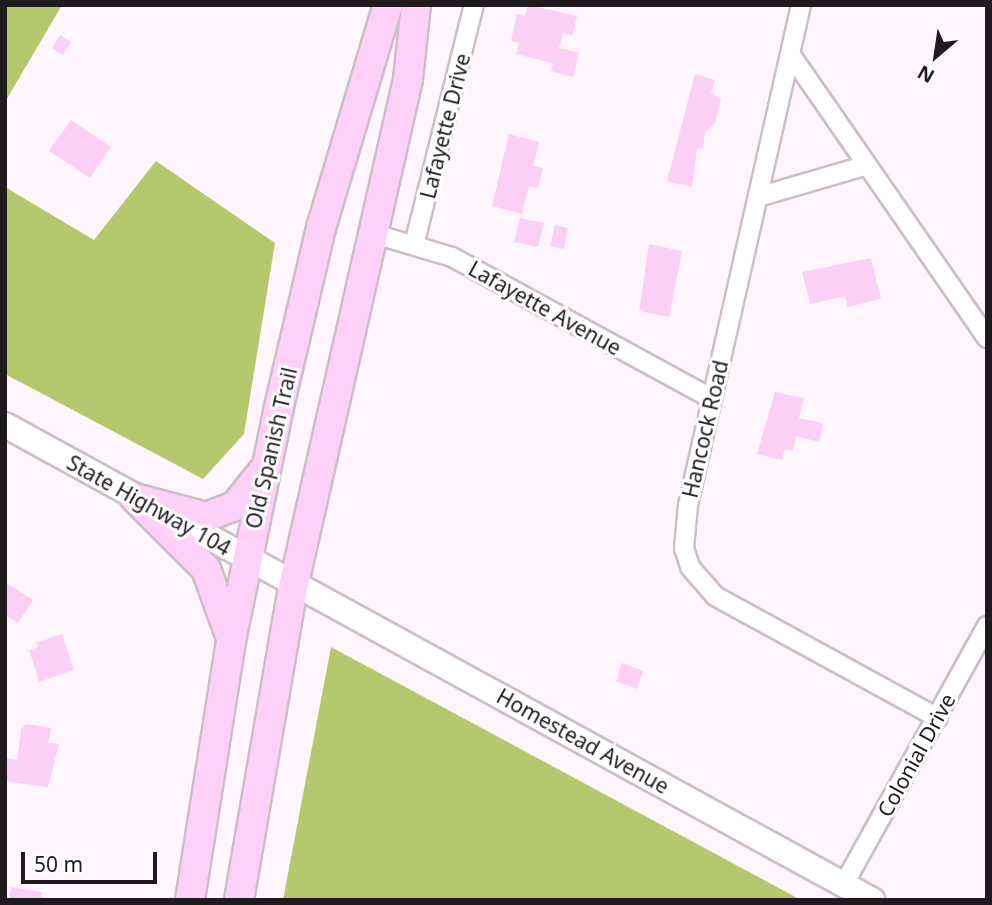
<!DOCTYPE html>
<html>
<head>
<meta charset="utf-8">
<style>
  body { margin:0 }
  #map { position:relative; width:992px; height:905px; overflow:hidden; background:#fef5fd; font-family:"Noto Sans",sans-serif }
  div>[style] { position:absolute }
  .forest>* { inset:0; background:#b6c86d }
  .building>* { inset:0; background:#fccff5 }
  .roads { filter:drop-shadow(2px 0 #ccbdc9) drop-shadow(-2px 0 #ccbdc9) drop-shadow(0 2px #ccbdc9) drop-shadow(0 -2px #ccbdc9) }
  .street>* { height:18px; margin:-9px; padding:0 9px; transform-origin:9px; border-radius:9px; background:#fff }
  .secondary>* { height:24px; margin:-12px; padding:0 12px; transform-origin:12px; border-radius:12px; background:#fff }
  .primary>* { height:28px; margin:-14px; padding:0 14px; transform-origin:14px; border-radius:14px; background:#ffd1f8 }
  span { translate:-50% -50%; white-space:nowrap; text-align:center; line-height:1.15; -webkit-text-stroke:6px #fff; paint-order:stroke }
  .street-label { font-size:21px; color:#1f1a1e }
  .frame { position:absolute; inset:0; border:7px solid #1f1a1e; pointer-events:none }
  .north { position:absolute; left:901px; top:21px; width:70px; height:70px; -webkit-text-stroke:5px #fff; paint-order:stroke; rotate:209deg; font-size:19px; font-weight:700; line-height:28px; text-align:center; color:#1f1a1e }
  .north::after { content:''; display:block; margin:auto; width:24px; height:32px; background:#1f1a1e; clip-path:polygon(50% 0,100% 100%,50% 72%,0 100%) }
  .scale { position:absolute; left:21px; top:852px; width:136px; height:32px; box-sizing:border-box; border:4px solid #1f1a1e; border-top:0; padding-left:9px; font-size:21px; line-height:24px; white-space:nowrap; color:#1f1a1e; -webkit-text-stroke:5px #fff; paint-order:stroke }
</style>
</head>
<body>
<div id="map">
  <div class="forest">
    <i style="clip-path:polygon(5px 5px,62px 5px,5px 102px)"></i>
    <i style="clip-path:polygon(156px 161px,275px 243px,244px 434px,203px 479px,5px 374px,5px 187px,94px 240px)"></i>
    <i style="clip-path:polygon(331px 647px,801px 900px,283px 900px)"></i>
  </div>
  <div class="building">
    <i style="clip-path:polygon(528px 5px,577px 16px,572px 35px,563px 33px,559px 48px,579px 53px,573px 77px,551px 71px,553px 63px,516px 54px,519px 43px,511px 41px,517px 14px,525px 16px)"></i>
    <i style="clip-path:polygon(60px 35px,71px 42px,63px 55px,52px 48px)"></i>
    <i style="clip-path:polygon(695px 74px,715px 80px,711px 92px,721px 100px,715px 123px,705px 132px,703px 149px,697px 148px,692px 187px,667px 181px)"></i>
    <i style="clip-path:polygon(71px 120px,111px 147px,90px 178px,49px 151px)"></i>
    <i style="clip-path:polygon(509px 134px,539px 142px,533px 166px,543px 168px,538px 188px,529px 186px,522px 214px,492px 206px)"></i>
    <i style="clip-path:polygon(520px 218px,544px 223px,538px 247px,514px 242px)"></i>
    <i style="clip-path:polygon(555px 225px,568px 228px,564px 249px,550px 246px)"></i>
    <i style="clip-path:polygon(649px 244px,682px 251px,669px 317px,639px 311px)"></i>
    <i style="clip-path:polygon(871px 258px,881px 299px,847px 307px,845px 296px,810px 304px,802px 272px)"></i>
    <i style="clip-path:polygon(775px 392px,804px 398px,799px 418px,823px 423px,819px 442px,796px 436px,793px 451px,785px 449px,782px 460px,757px 454px)"></i>
    <i style="clip-path:polygon(5px 582px,33px 600px,18px 623px,5px 615px)"></i>
    <i style="clip-path:polygon(62px 634px,74px 670px,39px 682px,29px 650px,38px 647px,36px 643px)"></i>
    <i style="clip-path:polygon(622px 663px,643px 671px,637px 689px,616px 681px)"></i>
    <i style="clip-path:polygon(26px 724px,51px 728px,48px 743px,59px 744px,48px 787px,5px 781px,5px 758px,17px 760px,21px 729px)"></i>
    <i style="clip-path:polygon(11px 887px,42px 892px,41px 900px,9px 900px)"></i>
  </div>
  <div class="roads">
    <div class="street">
      <i style="left:801px;top:5px;width:513px;rotate:102.73deg"></i>
      <i style="left:688px;top:505px;width:43px;rotate:95.3deg"></i>
      <i style="left:684px;top:548px;width:20px;rotate:72deg"></i>
      <i style="left:690px;top:567px;width:38px;rotate:49deg"></i>
      <i style="left:715px;top:596px;width:254px;rotate:28.7deg"></i>
      <i style="left:791px;top:55px;width:344px;rotate:55.3deg"></i>
      <i style="left:761px;top:196px;width:107px;rotate:-16.2deg"></i>
      <i style="left:371px;top:233px;width:84px;rotate:16.5deg"></i>
      <i style="left:452px;top:257px;width:296px;rotate:28.6deg"></i>
      <i style="left:414px;top:245px;width:247px;rotate:-76deg"></i>
      <i style="left:844px;top:884px;width:295px;rotate:-61deg"></i>
    </div>
    <div class="secondary">
      <i style="left:5px;top:425px;width:989px;rotate:28.72deg"></i>
    </div>
    <div class="primary">
      <i style="left:135px;top:498px;width:100px;rotate:45deg"></i>
      <i style="left:206px;top:569px;width:68px;rotate:70.2deg"></i>
      <i style="left:135px;top:498px;width:73px;rotate:15deg"></i>
      <i style="left:206px;top:517px;width:31px;rotate:-21deg"></i>
      <i style="left:235px;top:506px;width:43px;rotate:-51.5deg"></i>
      <i style="left:190px;top:900px;width:262px;rotate:-81deg"></i>
      <i style="left:231px;top:641px;width:239px;rotate:-78.4deg"></i>
      <i style="left:279px;top:407px;width:184px;rotate:-76.8deg"></i>
      <i style="left:321px;top:228px;width:233px;rotate:-73.3deg"></i>
      <i style="left:239px;top:900px;width:322px;rotate:-80.2deg"></i>
      <i style="left:294px;top:583px;width:517px;rotate:-77.25deg"></i>
      <i style="left:408px;top:79px;width:74px;rotate:-83.8deg"></i>
    </div>
  </div>
  <div class="street-label">
    <span style="left:445px;top:126px;rotate:-76deg">Lafayette Drive</span>
    <span style="left:545px;top:308px;rotate:29deg">Lafayette Avenue</span>
    <span style="left:705px;top:429px;rotate:-77deg">Hancock Road</span>
    <span style="left:271px;top:448px;rotate:-77deg">Old Spanish Trail</span>
    <span style="left:149px;top:505px;rotate:29deg">State Highway 104</span>
    <span style="left:583px;top:741px;rotate:29deg">Homestead Avenue</span>
    <span style="left:916px;top:755px;rotate:-61deg">Colonial Drive</span>
  </div>
  <div class="frame"></div>
  <div class="north">N</div>
  <div class="scale">50 m</div>
</div>
</body>
</html>
